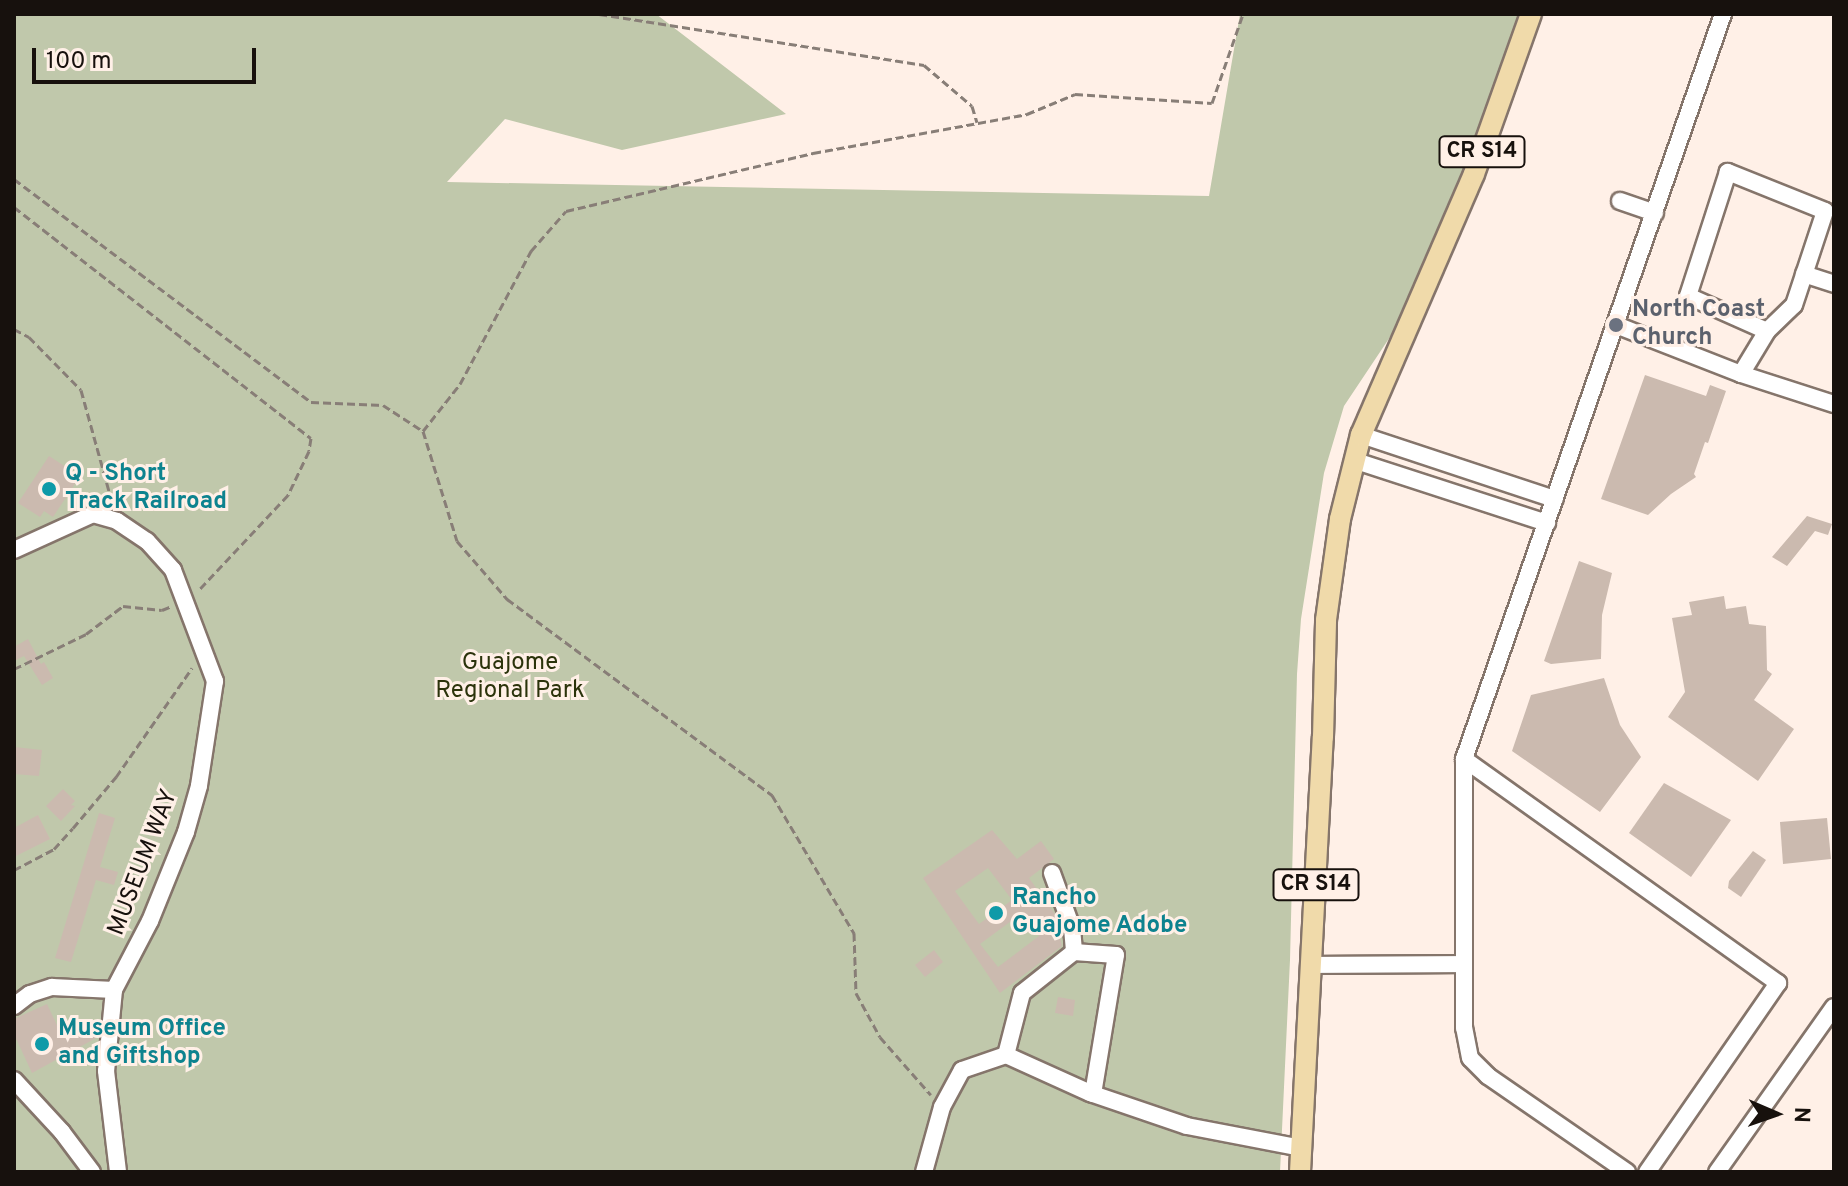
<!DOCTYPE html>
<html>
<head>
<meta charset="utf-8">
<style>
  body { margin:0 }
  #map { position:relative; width:1848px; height:1186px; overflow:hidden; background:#fff0e7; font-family:Overpass,sans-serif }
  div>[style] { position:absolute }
  .green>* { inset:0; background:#c0c8ab }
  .building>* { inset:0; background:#cbbaaf }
  .path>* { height:3px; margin-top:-1.5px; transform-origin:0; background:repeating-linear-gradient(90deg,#887e77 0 8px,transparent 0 12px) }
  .roads { filter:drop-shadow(2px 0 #85756b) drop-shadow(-2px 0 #85756b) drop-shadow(0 2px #85756b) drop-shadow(0 -2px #85756b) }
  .minor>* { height:16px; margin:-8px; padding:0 8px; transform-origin:8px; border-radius:8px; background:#fff }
  .major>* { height:20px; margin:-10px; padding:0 10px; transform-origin:10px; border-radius:10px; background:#f0daaa }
  .dots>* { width:22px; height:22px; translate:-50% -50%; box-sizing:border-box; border:4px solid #fff0e7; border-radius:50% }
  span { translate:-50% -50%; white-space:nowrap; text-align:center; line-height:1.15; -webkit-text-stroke:6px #fff0e7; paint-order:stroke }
  .shield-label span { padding:2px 6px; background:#fff0e7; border:2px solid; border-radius:6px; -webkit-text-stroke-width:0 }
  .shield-label { font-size:22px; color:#17110d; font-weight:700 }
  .worship-label { font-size:24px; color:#5b616d; font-weight:700 }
  .left { translate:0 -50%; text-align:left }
  .culture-label { font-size:24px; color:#0d838f; font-weight:700 }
  .park-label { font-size:24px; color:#2b330b }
  .street-label { font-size:24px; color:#17110d }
  .frame { position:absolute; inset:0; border:16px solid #17110d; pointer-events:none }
  .north { position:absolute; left:1736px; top:1074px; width:80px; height:80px; -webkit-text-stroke:6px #fff0e7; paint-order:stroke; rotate:92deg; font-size:22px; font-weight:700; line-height:32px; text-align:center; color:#17110d }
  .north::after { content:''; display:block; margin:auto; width:28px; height:36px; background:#17110d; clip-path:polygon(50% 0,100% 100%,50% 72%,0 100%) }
  .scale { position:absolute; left:32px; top:48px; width:224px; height:36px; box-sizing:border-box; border:4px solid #17110d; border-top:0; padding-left:10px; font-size:24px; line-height:28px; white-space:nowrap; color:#17110d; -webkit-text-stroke:6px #fff0e7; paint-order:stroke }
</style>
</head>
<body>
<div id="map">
  <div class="green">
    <i style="clip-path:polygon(14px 14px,656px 14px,786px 114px,622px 150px,505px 119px,447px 182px,1209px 196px,1240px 14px,1531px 14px,1424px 286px,1344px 406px,1324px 473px,1301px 619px,1297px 674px,1290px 960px,1280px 1172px,14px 1172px)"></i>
  </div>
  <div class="building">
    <i style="clip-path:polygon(1645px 375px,1706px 396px,1710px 385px,1726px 391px,1708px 443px,1705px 442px,1694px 474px,1696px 477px,1671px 494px,1648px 515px,1601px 499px)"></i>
    <i style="clip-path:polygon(49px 456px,80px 476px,53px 517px,44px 511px,40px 517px,18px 503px)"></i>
    <i style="clip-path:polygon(1807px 516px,1832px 524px,1828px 535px,1815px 531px,1787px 566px,1772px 557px)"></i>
    <i style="clip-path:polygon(1579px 561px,1612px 573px,1602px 615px,1601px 659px,1551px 664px,1544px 661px)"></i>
    <i style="clip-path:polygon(1724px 596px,1726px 609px,1746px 606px,1749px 624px,1766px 626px,1767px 670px,1772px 674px,1754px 700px,1794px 729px,1758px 781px,1668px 717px,1685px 692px,1672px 618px,1692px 615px,1689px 602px)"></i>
    <i style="clip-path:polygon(28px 639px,41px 664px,44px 662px,53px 678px,42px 685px,24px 656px,14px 661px,14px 647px)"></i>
    <i style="clip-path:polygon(1604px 678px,1620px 725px,1641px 757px,1600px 812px,1512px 751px,1531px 695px)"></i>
    <i style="clip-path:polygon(14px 747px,42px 750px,39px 776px,14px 774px)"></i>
    <i style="clip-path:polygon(1664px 783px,1731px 820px,1691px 877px,1629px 833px)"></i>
    <i style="clip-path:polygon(63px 789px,75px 801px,71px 805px,75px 806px,61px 821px,46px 806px)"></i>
    <i style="clip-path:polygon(99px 813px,115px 818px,100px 867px,118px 872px,114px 885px,96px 880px,71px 962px,55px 958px)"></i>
    <i style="clip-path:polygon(38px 815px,50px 839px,14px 857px,14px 828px)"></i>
    <i style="clip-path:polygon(1827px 818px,1831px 859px,1783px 864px,1780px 822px)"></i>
    <i style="clip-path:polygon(evenodd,992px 830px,1017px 859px,1041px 841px,1054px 859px,1029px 878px,1055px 914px,1062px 946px,1000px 993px,923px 878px,992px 830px,988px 868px,1012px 900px,979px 924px,955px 891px,988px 868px,992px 830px,1022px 913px,1039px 936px,998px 967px,980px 944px,1022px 913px)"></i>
    <i style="clip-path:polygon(1753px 851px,1766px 860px,1741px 897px,1728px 888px,1729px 881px)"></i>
    <i style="clip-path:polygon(934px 950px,943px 962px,925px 977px,915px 965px)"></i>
    <i style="clip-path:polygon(1058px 997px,1075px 1000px,1073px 1016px,1055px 1013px)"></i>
    <i style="clip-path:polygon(47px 1004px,62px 1036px,95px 1021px,98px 1037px,32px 1073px,14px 1034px,14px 1019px)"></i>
  </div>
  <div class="path">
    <i style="left:599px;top:14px;width:329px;rotate:8.9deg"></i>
    <i style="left:924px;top:65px;width:63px;rotate:40.5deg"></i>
    <i style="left:972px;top:106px;width:17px;rotate:73deg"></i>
    <i style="left:14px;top:179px;width:371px;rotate:36.9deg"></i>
    <i style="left:311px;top:402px;width:72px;rotate:2.4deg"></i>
    <i style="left:383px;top:405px;width:48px;rotate:33deg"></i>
    <i style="left:423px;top:431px;width:115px;rotate:72.8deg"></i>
    <i style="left:457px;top:541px;width:77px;rotate:49.2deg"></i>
    <i style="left:507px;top:599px;width:330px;rotate:36.5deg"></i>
    <i style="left:772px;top:795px;width:161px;rotate:59.3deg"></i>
    <i style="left:854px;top:933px;width:60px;rotate:88.1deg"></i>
    <i style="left:856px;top:993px;width:50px;rotate:61.4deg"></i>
    <i style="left:880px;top:1037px;width:77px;rotate:48.7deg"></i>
    <i style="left:14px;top:207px;width:376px;rotate:37.9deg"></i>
    <i style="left:311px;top:438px;width:13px;rotate:99deg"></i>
    <i style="left:309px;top:451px;width:49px;rotate:115.5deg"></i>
    <i style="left:288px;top:495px;width:132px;rotate:133.2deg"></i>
    <i style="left:14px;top:329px;width:17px;rotate:28deg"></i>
    <i style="left:29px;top:337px;width:74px;rotate:45.5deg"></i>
    <i style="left:81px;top:390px;width:116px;rotate:74.5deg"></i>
    <i style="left:423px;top:431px;width:60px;rotate:-51.8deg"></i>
    <i style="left:460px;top:384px;width:151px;rotate:-61.9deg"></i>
    <i style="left:531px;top:251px;width:53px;rotate:-48.8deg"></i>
    <i style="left:566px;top:211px;width:254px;rotate:-13.2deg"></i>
    <i style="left:813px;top:153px;width:218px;rotate:-10.3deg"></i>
    <i style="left:1027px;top:114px;width:52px;rotate:-22.6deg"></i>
    <i style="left:1075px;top:94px;width:137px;rotate:3.8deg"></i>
    <i style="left:1212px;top:103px;width:94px;rotate:-70.8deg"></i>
    <i style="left:14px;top:669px;width:80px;rotate:-25.9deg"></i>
    <i style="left:86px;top:634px;width:46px;rotate:-37.1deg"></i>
    <i style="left:123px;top:606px;width:39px;rotate:6deg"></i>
    <i style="left:162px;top:610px;width:11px;rotate:-22deg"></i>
    <i style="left:14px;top:870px;width:45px;rotate:-27.7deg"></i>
    <i style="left:54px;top:849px;width:28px;rotate:-48deg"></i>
    <i style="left:73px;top:828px;width:67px;rotate:-49.9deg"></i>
    <i style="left:116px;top:777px;width:133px;rotate:-55.1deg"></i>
  </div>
  <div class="roads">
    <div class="minor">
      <i style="left:1620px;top:201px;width:37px;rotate:19deg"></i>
      <i style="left:1804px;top:274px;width:32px;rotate:18deg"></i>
      <i style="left:1616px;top:325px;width:134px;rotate:21.4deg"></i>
      <i style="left:1741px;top:374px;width:98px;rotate:17.9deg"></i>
      <i style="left:1741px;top:374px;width:50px;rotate:-58.8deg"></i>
      <i style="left:1767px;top:331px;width:37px;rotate:-44deg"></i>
      <i style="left:1794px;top:305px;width:99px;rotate:-71.7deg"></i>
      <i style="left:1825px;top:211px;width:105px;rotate:-158.1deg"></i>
      <i style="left:1728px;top:172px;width:130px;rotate:107.9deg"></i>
      <i style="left:1688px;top:296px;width:86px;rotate:23.9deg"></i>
      <i style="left:1361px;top:435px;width:204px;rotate:18.3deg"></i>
      <i style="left:1356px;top:461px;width:201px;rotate:18deg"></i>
      <i style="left:14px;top:550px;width:87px;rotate:-24.5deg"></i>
      <i style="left:93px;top:514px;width:25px;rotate:16deg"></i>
      <i style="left:117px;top:521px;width:36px;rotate:34deg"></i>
      <i style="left:147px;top:541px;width:39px;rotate:48deg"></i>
      <i style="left:173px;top:570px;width:119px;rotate:69.3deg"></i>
      <i style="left:215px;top:681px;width:106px;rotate:98.7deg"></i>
      <i style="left:199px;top:786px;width:48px;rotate:105.8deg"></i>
      <i style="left:186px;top:832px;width:96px;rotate:112deg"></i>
      <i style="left:150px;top:921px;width:78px;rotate:117.6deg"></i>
      <i style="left:114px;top:990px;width:81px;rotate:95.6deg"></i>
      <i style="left:106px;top:1071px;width:102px;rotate:83.2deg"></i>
      <i style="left:1464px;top:759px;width:789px;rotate:-70.83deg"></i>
      <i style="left:1052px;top:873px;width:59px;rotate:70deg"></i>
      <i style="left:1072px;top:928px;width:24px;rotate:85deg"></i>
      <i style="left:1312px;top:965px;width:152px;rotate:-0.4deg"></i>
      <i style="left:14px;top:1006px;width:20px;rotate:-37deg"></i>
      <i style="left:30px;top:994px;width:23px;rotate:-18deg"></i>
      <i style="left:52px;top:987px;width:62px;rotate:2.8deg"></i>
      <i style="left:1006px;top:1055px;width:64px;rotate:-75.5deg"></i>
      <i style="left:1022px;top:993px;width:66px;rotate:-38.3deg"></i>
      <i style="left:1074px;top:952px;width:42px;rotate:4.1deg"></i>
      <i style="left:1116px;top:955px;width:141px;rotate:99.4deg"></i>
      <i style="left:14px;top:1080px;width:71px;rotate:47.3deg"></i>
      <i style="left:62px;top:1132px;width:50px;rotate:53.1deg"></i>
      <i style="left:924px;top:1172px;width:67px;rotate:-74.5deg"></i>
      <i style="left:942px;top:1107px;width:42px;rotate:-61.6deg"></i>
      <i style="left:962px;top:1070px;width:46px;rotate:-18.8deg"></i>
      <i style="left:1006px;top:1055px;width:92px;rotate:24.3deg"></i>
      <i style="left:1090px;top:1093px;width:102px;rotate:18.8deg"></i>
      <i style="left:1187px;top:1126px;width:116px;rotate:10.9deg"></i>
      <i style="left:1627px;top:1172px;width:169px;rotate:-145.4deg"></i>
      <i style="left:1488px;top:1076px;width:25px;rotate:-135deg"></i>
      <i style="left:1470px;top:1058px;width:31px;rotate:-101deg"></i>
      <i style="left:1464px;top:1028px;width:269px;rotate:-90deg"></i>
      <i style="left:1464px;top:759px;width:386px;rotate:35.5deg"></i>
      <i style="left:1778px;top:983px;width:230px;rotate:124.7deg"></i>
      <i style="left:1717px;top:1172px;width:202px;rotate:-54.7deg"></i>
    </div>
    <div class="major">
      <i style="left:1300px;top:1172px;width:436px;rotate:-87deg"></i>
      <i style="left:1323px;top:737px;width:117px;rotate:-88.5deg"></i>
      <i style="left:1326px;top:620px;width:102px;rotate:-82.1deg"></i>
      <i style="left:1340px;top:519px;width:87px;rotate:-76deg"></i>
      <i style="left:1361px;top:435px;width:284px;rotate:-66.6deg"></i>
      <i style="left:1474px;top:174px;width:170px;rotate:-70.4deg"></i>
    </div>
  </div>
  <div class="dots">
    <i style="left:1616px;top:325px;background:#6b7280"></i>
    <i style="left:49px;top:489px;background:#0f9aa8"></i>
    <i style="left:996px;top:913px;background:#0f9aa8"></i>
    <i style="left:42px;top:1044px;background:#0f9aa8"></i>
  </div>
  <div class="shield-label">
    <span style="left:1482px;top:152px">CR S14</span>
    <span style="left:1316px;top:885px">CR S14</span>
  </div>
  <div class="worship-label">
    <span class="left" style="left:1632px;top:325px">North Coast<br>Church</span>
  </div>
  <div class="culture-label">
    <span class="left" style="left:65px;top:489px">Q - Short<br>Track Railroad</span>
    <span class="left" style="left:1012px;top:913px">Rancho<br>Guajome Adobe</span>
    <span class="left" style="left:58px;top:1044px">Museum Office<br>and Giftshop</span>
  </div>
  <div class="park-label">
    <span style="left:510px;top:678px">Guajome<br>Regional Park</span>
  </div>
  <div class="street-label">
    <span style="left:144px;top:863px;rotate:-69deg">MUSEUM WAY</span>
  </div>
  <div class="frame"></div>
  <div class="north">N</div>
  <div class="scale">100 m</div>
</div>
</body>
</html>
